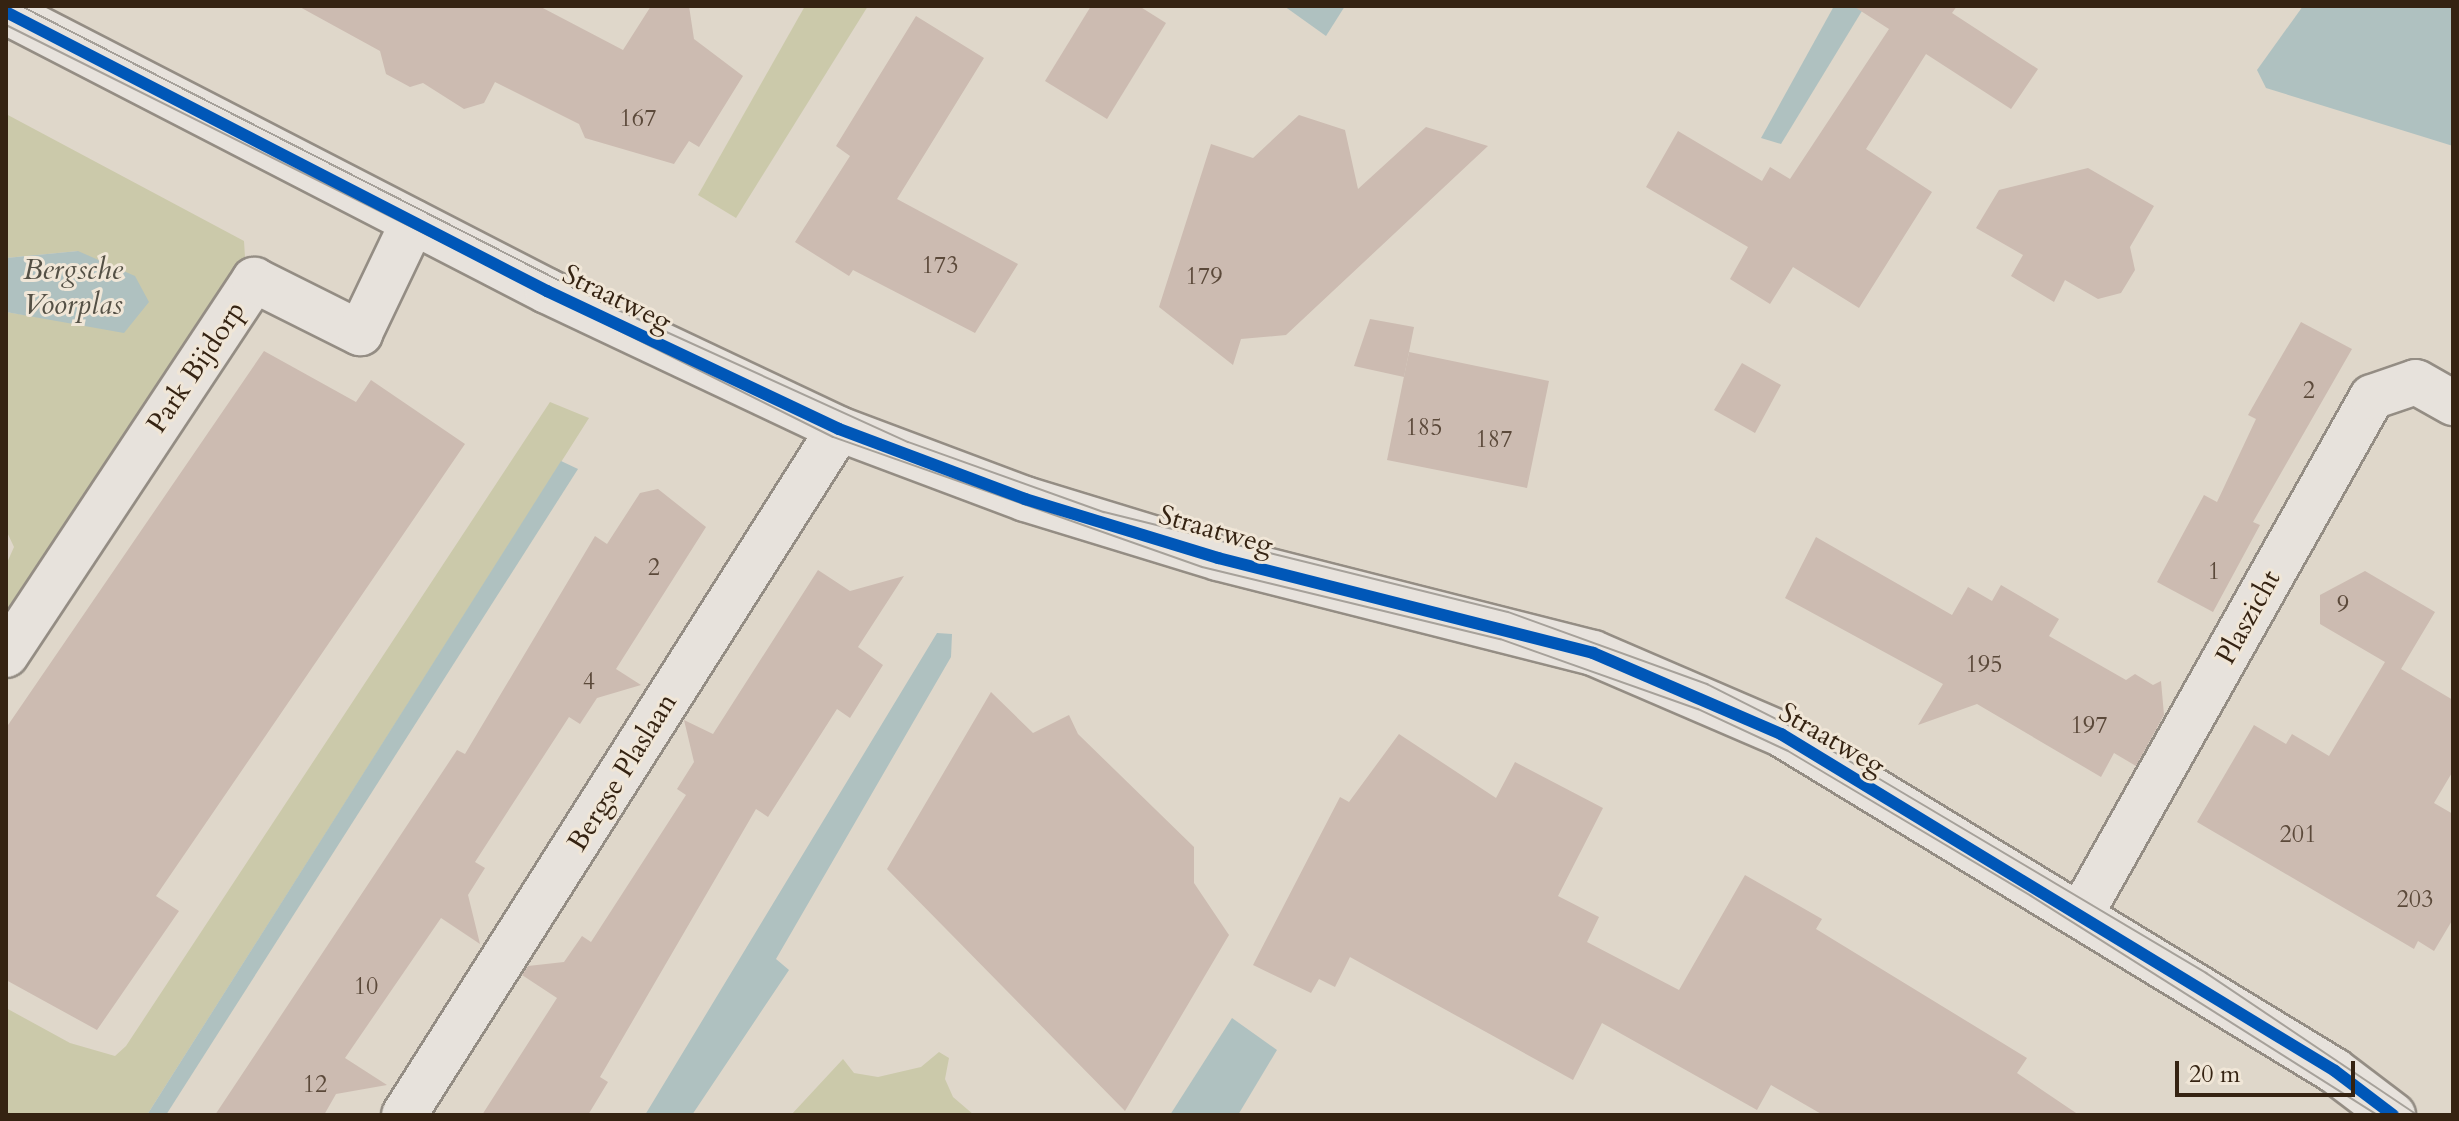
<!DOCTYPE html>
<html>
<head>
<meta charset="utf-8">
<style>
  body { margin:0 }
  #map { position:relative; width:2459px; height:1121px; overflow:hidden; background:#dfd7ca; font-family:Cardo,serif }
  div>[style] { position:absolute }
  .green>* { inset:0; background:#cbc9aa }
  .water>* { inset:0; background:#afc1c0 }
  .building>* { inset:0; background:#ccbbb1 }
  .roads { filter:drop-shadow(2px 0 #948d84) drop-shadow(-2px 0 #948d84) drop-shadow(0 2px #948d84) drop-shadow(0 -2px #948d84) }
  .minor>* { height:44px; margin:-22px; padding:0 22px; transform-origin:22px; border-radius:22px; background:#e7e2dc }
  .tram>* { height:2px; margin:-1px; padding:0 1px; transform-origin:1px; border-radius:1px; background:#a6a19a }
  .cycleway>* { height:12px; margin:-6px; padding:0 6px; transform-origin:6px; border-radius:6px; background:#0057b8 }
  span { translate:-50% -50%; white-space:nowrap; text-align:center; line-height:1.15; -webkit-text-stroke:6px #f0e6d7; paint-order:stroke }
  .number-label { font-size:24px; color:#5b493a }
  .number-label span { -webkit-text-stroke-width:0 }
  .street-label { font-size:28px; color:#352312 }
  .water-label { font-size:30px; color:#545045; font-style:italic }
  .frame { position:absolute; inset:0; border:8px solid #352312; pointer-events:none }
  .scale { position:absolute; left:2175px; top:1061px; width:180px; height:36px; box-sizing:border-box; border:4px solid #352312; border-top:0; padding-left:10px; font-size:24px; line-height:28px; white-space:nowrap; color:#352312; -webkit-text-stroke:6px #f0e6d7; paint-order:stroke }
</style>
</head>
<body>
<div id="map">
  <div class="green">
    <i style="clip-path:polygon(805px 6px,868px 6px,736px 218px,698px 195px)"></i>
    <i style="clip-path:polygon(6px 114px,244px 241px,245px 257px,6px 620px,6px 565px,14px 547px,6px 530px,6px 312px,50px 319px,78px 251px,6px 258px)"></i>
    <i style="clip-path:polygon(550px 402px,589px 418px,147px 1115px,6px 1115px,6px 1008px,70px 1043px,115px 1056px,126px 1046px)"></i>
    <i style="clip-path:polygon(939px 1052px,949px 1058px,945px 1079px,953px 1097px,974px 1115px,791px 1115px,843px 1059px,854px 1073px,878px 1077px,921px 1067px)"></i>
  </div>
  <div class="water">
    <i style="clip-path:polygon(1284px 6px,1345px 6px,1326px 36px)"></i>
    <i style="clip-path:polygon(1834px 6px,1865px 6px,1781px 144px,1761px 138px)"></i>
    <i style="clip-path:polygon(2303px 6px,2453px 6px,2453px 146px,2266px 88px,2257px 70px)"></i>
    <i style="clip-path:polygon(78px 251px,135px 276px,149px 302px,124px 333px,6px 312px,6px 258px)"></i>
    <i style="clip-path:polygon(561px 461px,578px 469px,166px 1115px,147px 1115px)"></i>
    <i style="clip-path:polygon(937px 633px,952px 634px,951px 657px,776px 959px,789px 970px,692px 1115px,645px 1115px)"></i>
    <i style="clip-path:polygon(1232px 1018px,1277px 1050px,1238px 1115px,1170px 1115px)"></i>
  </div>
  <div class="building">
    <i style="clip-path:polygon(298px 6px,539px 6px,623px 50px,651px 6px,689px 6px,694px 39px,743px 76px,699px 147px,689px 141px,674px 164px,585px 138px,579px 124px,495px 82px,484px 103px,464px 109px,423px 83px,410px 87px,386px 74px,380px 51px)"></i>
    <i style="clip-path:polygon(1091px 6px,1139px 6px,1166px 23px,1107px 119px,1045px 81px)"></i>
    <i style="clip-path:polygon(1853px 6px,1957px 6px,1952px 13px,2038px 69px,2011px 109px,1926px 54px,1866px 149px,1932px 192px,1859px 308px,1793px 267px,1770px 304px,1730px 279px,1748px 247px,1646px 187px,1678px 131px,1762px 181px,1770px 167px,1790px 179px,1889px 29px)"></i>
    <i style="clip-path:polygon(916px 16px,984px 58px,897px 199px,1018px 264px,975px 333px,853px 270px,849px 276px,795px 242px,850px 156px,836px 146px)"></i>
    <i style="clip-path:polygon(1299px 115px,1345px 130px,1358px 189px,1426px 127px,1488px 146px,1286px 335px,1241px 339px,1233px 365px,1159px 307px,1211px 144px,1253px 158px)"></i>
    <i style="clip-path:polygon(2088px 168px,2154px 206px,2130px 247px,2135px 270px,2121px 293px,2098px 299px,2065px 280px,2054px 302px,2011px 276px,2023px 255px,1976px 228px,1999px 190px)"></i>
    <i style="clip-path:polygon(1370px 319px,1414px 327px,1404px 377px,1354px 366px)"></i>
    <i style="clip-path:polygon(2301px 322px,2352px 349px,2253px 522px,2260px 525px,2213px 612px,2157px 582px,2204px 495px,2217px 502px,2256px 419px,2248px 415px)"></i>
    <i style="clip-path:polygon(264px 351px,356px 402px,371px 380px,465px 444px,156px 896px,179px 911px,97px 1030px,6px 980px,6px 728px)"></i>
    <i style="clip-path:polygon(1409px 352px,1549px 381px,1527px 488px,1387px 460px)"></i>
    <i style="clip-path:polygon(1742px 363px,1781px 385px,1755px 433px,1714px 410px)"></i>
    <i style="clip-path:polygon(658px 489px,706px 527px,616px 669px,641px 685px,597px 698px,580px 724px,569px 717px,475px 862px,485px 868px,468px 895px,480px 944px,441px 918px,345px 1058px,387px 1085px,336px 1094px,324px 1115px,215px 1115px,457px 750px,465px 754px,595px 536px,607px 544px,640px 493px)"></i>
    <i style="clip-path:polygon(1816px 537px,1952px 615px,1968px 587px,1992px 601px,2001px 585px,2059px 619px,2049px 636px,2126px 680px,2135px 674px,2153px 685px,2161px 681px,2164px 715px,2136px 766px,2114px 753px,2101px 777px,1977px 704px,1918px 725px,1943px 684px,1785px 598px)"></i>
    <i style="clip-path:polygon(818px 570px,850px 591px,904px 576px,858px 647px,883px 665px,850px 718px,837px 709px,768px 817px,756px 809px,600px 1077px,608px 1082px,588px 1115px,482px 1115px,557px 998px,522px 975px,528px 966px,564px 962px,582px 936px,591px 942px,686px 795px,677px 789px,694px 762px,684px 720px,713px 734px)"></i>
    <i style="clip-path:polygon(2365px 571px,2435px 612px,2401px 669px,2453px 700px,2453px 771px,2434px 803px,2453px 814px,2453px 919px,2434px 951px,2418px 941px,2414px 949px,2197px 822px,2254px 725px,2286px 744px,2292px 734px,2329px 756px,2385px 662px,2320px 624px,2320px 595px)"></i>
    <i style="clip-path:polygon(991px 692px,1033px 733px,1069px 715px,1078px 734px,1194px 847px,1194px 883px,1229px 935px,1125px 1111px,887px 869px)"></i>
    <i style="clip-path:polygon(1399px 734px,1496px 798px,1515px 762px,1603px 808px,1558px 896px,1599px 917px,1587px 942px,1679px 990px,1745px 875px,1822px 919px,1816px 929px,2027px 1058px,2017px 1073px,2079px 1115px,1823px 1115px,1771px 1085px,1757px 1110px,1602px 1023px,1573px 1080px,1350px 957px,1335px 987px,1319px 979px,1311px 993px,1253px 965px,1340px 797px,1349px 802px)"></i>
  </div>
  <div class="roads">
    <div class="minor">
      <i style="left:10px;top:6px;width:7px;rotate:124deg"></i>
      <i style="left:6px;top:12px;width:609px;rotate:27.28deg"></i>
      <i style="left:547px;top:291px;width:323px;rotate:25.3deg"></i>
      <i style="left:839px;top:429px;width:199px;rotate:20.6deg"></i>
      <i style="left:1025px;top:499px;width:202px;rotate:17deg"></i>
      <i style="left:1218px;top:558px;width:387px;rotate:14.2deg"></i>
      <i style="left:1593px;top:653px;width:205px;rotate:23.3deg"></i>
      <i style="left:1781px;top:734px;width:648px;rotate:31.31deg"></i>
      <i style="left:2335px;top:1071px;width:73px;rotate:37.2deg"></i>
      <i style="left:6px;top:655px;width:450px;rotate:-56.5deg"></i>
      <i style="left:254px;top:280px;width:119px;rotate:26.6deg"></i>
      <i style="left:360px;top:333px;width:123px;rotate:-64.5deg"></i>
      <i style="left:2081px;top:914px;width:593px;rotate:-60.63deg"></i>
      <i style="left:2372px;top:397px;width:46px;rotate:-18.8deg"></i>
      <i style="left:2416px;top:382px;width:43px;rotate:29.6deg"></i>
      <i style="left:404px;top:1115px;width:812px;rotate:-57.62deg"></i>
    </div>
  </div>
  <div class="tram">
    <i style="left:21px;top:6px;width:656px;rotate:27.03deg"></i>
    <i style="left:605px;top:304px;width:333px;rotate:24.5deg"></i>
    <i style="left:908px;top:442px;width:208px;rotate:19.7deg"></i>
    <i style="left:1104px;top:512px;width:416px;rotate:13.9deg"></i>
    <i style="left:1508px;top:612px;width:212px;rotate:19.9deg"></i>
    <i style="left:1707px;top:684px;width:95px;rotate:26.8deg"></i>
    <i style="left:1792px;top:727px;width:482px;rotate:30.7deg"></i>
    <i style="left:2206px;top:973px;width:254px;rotate:33.9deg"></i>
    <i style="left:6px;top:25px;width:924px;rotate:26.48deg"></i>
    <i style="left:833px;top:437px;width:391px;rotate:19.4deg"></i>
    <i style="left:1202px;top:567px;width:307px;rotate:13.6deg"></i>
    <i style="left:1500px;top:639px;width:210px;rotate:19.5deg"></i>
    <i style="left:1698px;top:709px;width:99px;rotate:25deg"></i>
    <i style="left:1788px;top:751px;width:283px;rotate:30.8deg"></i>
    <i style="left:2031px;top:896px;width:409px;rotate:32.3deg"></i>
  </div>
  <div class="cycleway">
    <i style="left:6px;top:12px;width:609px;rotate:27.28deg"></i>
    <i style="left:547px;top:291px;width:323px;rotate:25.3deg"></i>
    <i style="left:839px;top:429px;width:199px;rotate:20.6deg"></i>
    <i style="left:1025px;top:499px;width:202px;rotate:17deg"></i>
    <i style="left:1218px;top:558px;width:387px;rotate:14.2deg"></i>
    <i style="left:1593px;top:653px;width:205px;rotate:23.3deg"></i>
    <i style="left:1781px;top:734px;width:648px;rotate:31.31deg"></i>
    <i style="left:2335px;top:1071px;width:73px;rotate:37.2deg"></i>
  </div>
  <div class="number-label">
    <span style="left:638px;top:119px">167</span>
    <span style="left:940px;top:266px">173</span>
    <span style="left:1204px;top:277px">179</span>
    <span style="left:2309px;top:391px">2</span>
    <span style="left:1424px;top:428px">185</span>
    <span style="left:1494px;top:440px">187</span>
    <span style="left:654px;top:568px">2</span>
    <span style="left:2214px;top:572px">1</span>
    <span style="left:2343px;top:605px">9</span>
    <span style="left:1984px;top:665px">195</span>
    <span style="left:589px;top:682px">4</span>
    <span style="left:2089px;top:726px">197</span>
    <span style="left:2298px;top:835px">201</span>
    <span style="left:2415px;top:900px">203</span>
    <span style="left:366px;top:987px">10</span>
    <span style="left:315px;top:1085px">12</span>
  </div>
  <div class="street-label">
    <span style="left:617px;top:298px;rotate:26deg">Straatweg</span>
    <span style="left:196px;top:367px;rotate:-56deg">Park Bijdorp</span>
    <span style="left:1216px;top:530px;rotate:16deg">Straatweg</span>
    <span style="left:2248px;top:617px;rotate:-61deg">Plaszicht</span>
    <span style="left:1832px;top:739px;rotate:30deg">Straatweg</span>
    <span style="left:622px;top:772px;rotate:-58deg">Bergse Plaslaan</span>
  </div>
  <div class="water-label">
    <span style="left:73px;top:287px">Bergsche<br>Voorplas</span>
  </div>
  <div class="frame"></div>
  <div class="scale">20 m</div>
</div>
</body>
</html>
